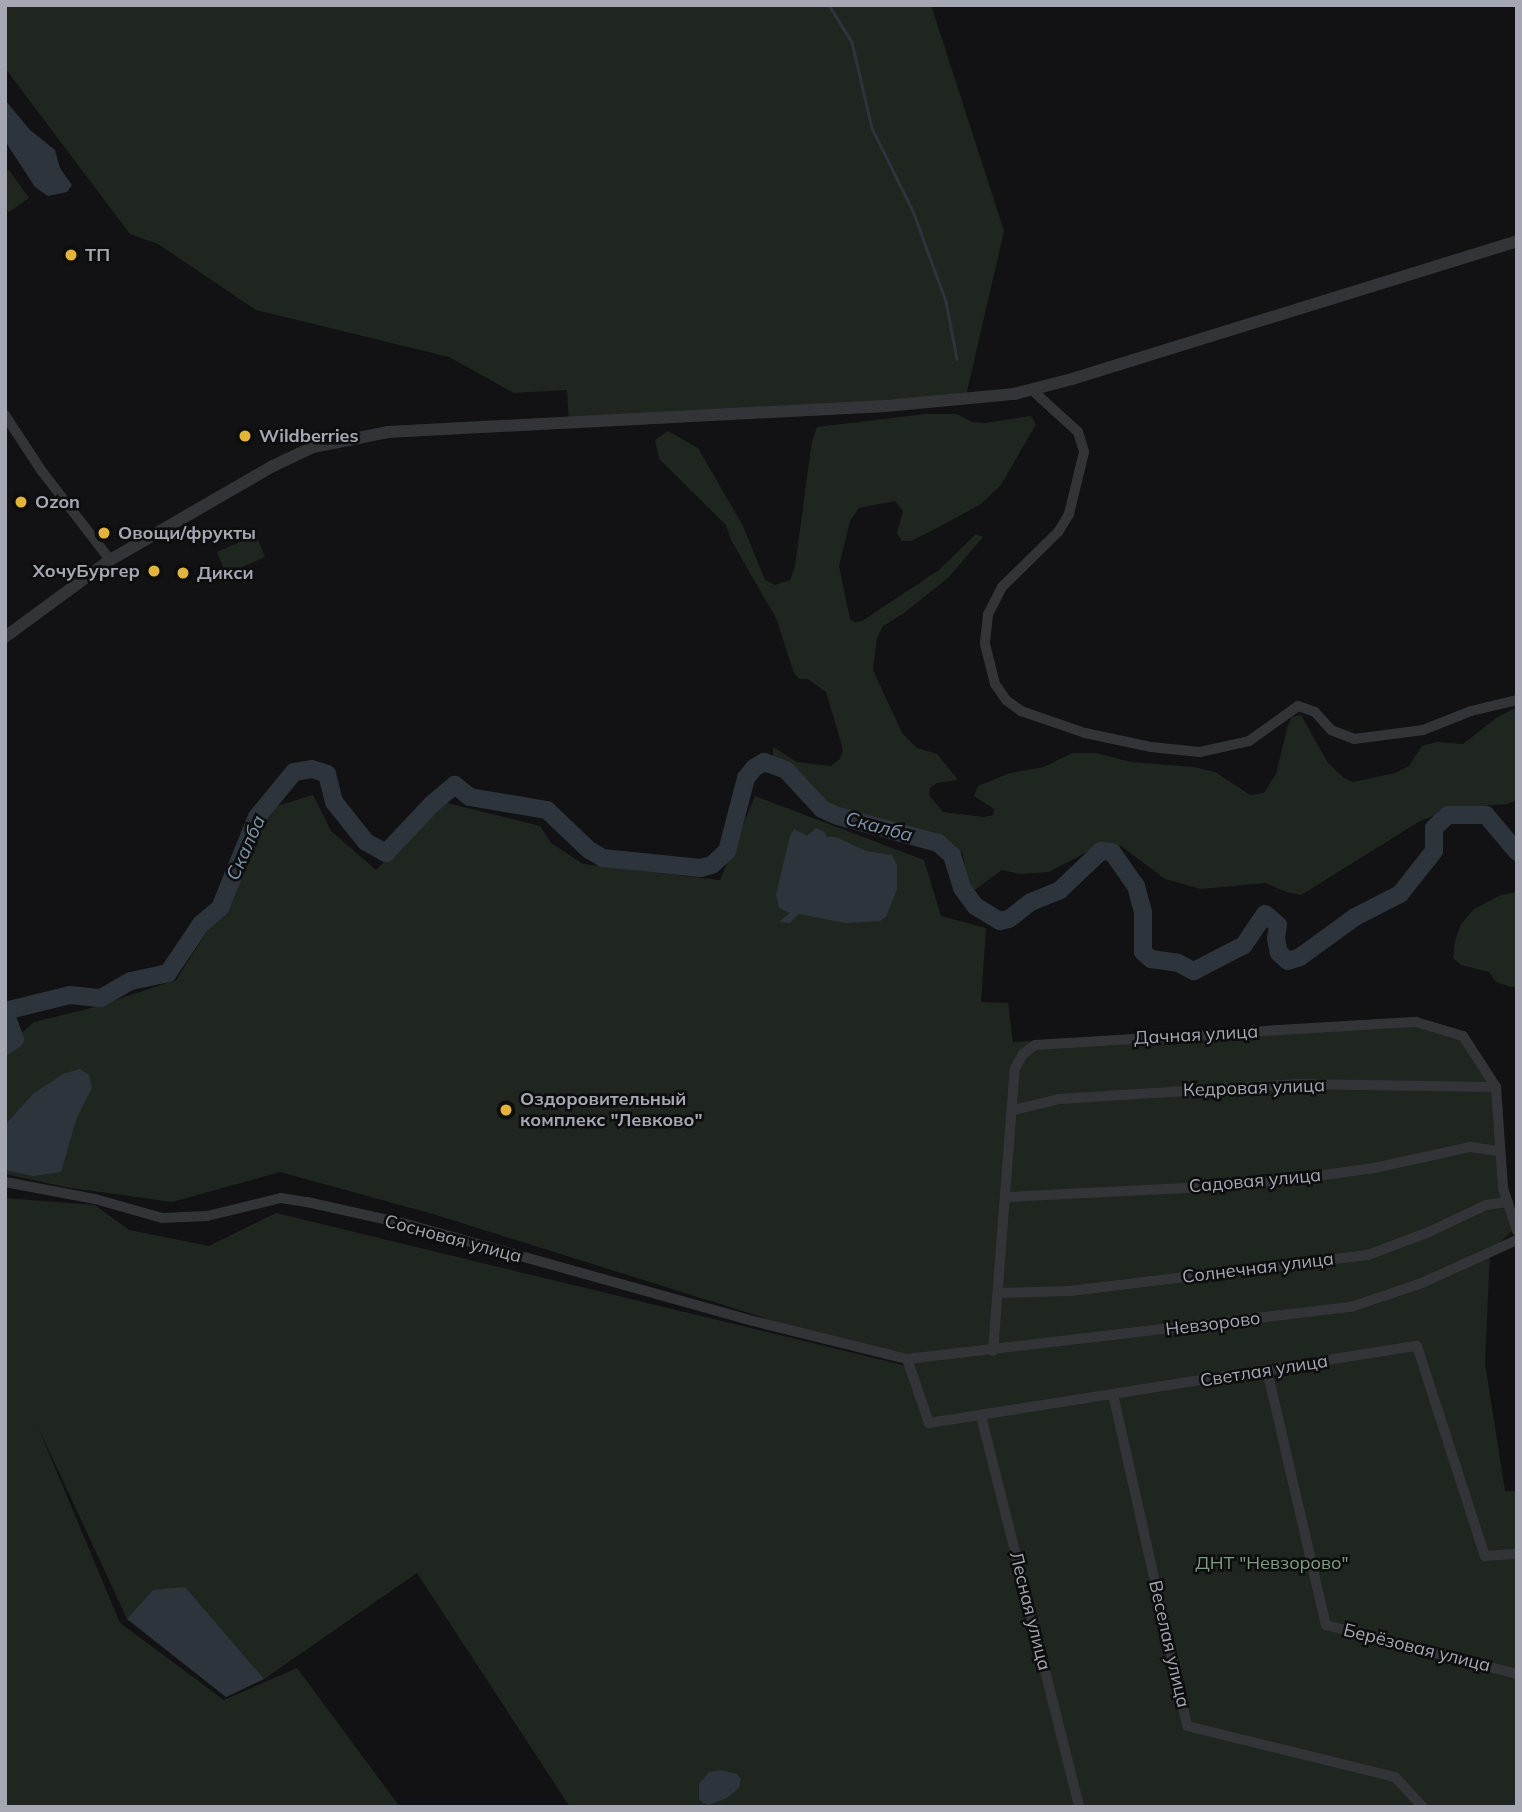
<!DOCTYPE html>
<html>
<head>
<meta charset="utf-8">
<style>
  body { margin:0 }
  #map { position:relative; width:1522px; height:1812px; overflow:hidden; background:#121214; font-family:Mulish,sans-serif }
  div>[style] { position:absolute }
  .green>* { inset:0; background:#1f2620 }
  .water>* { inset:0; background:#2d343b }
  .stream>* { height:2.5px; margin:-1.25px; padding:0 1.25px; transform-origin:1.25px; border-radius:1.25px; background:#2d343b }
  .river>* { height:18px; margin:-9px; padding:0 9px; transform-origin:9px; border-radius:9px; background:#2d343b }
  .minor>* { height:10px; margin:-5px; padding:0 5px; transform-origin:5px; border-radius:5px; background:#333438 }
  .tertiary>* { height:12px; margin:-6px; padding:0 6px; transform-origin:6px; border-radius:6px; background:#333438 }
  .dots>* { width:19px; height:19px; translate:-50% -50%; box-sizing:border-box; border:4px solid #0d0d0e; border-radius:50% }
  span { translate:-50% -50%; white-space:nowrap; text-align:center; line-height:1.15; -webkit-text-stroke:5px #0d0d0e; paint-order:stroke }
  .poi-label { font-size:18px; color:#a5a8b3; font-weight:700 }
  .left { translate:0 -50%; text-align:left }
  .right { translate:-100% -50%; text-align:right }
  .street-label { font-size:18px; color:#a5a8b3 }
  .park-label { font-size:18px; color:#7d9d81 }
  .water-label { font-size:19px; color:#7e94ac; font-style:italic }
  .frame { position:absolute; inset:0; border:7px solid #a5a8b3; pointer-events:none }
</style>
</head>
<body>
<div id="map">
  <div class="green">
    <i style="clip-path:polygon(5px 5px,931px 5px,1004px 231px,965px 400px,569px 424px,567px 390px,514px 393px,449px 357px,256px 310px,158px 244px,130px 234px,5px 68px)"></i>
    <i style="clip-path:polygon(9px 170px,29px 198px,9px 212px,5px 206px,5px 173px)"></i>
    <i style="clip-path:polygon(925px 414px,957px 414px,972px 422px,985px 423px,1031px 416px,1036px 424px,1001px 485px,981px 504px,937px 528px,911px 541px,902px 541px,897px 533px,903px 511px,895px 501px,859px 508px,850px 521px,839px 566px,850px 619px,854px 622px,862px 621px,939px 570px,976px 534px,983px 537px,948px 578px,904px 613px,883px 626px,877px 638px,873px 670px,902px 733px,917px 748px,937px 754px,958px 780px,937px 783px,930px 788px,929px 795px,943px 812px,984px 817px,993px 815px,994px 809px,974px 796px,978px 786px,1010px 773px,1044px 767px,1072px 753px,1096px 753px,1131px 762px,1194px 767px,1215px 772px,1250px 795px,1264px 793px,1276px 774px,1288px 725px,1292px 717px,1301px 715px,1328px 763px,1344px 778px,1353px 782px,1395px 773px,1409px 766px,1422px 746px,1436px 742px,1463px 744px,1496px 718px,1517px 707px,1517px 800px,1507px 804px,1456px 808px,1420px 821px,1301px 895px,1286px 892px,1266px 883px,1201px 889px,1165px 879px,1121px 846px,1104px 843px,1049px 872px,1020px 874px,1002px 870px,973px 891px,968px 888px,963px 854px,956px 846px,940px 837px,900px 824px,836px 809px,819px 797px,808px 782px,773px 756px,773px 747px,797px 762px,831px 766px,840px 759px,843px 749px,826px 692px,808px 679px,799px 679px,794px 673px,776px 618px,731px 540px,726px 525px,659px 459px,655px 440px,668px 431px,698px 448px,743px 526px,765px 580px,775px 585px,790px 580px,795px 566px,812px 441px,817px 427px)"></i>
    <i style="clip-path:polygon(256px 535px,265px 557px,226px 574px,217px 552px)"></i>
    <i style="clip-path:polygon(313px 795px,331px 831px,376px 870px,443px 802px,540px 826px,551px 843px,583px 864px,720px 880px,755px 796px,924px 860px,941px 916px,986px 928px,981px 1002px,1008px 1003px,1013px 1042px,1410px 1021px,1469px 1041px,1493px 1073px,1503px 1109px,1499px 1180px,1512px 1231px,1490px 1252px,1485px 1363px,1505px 1491px,1517px 1491px,1517px 1807px,570px 1807px,417px 1573px,264px 1679px,226px 1697px,127px 1619px,38px 1427px,120px 1623px,224px 1700px,297px 1668px,400px 1807px,5px 1807px,5px 1198px,95px 1205px,129px 1230px,209px 1246px,276px 1213px,903px 1365px,905px 1362px,433px 1214px,280px 1172px,172px 1202px,65px 1187px,5px 1174px,5px 1048px,34px 1022px,91px 1008px,176px 980px,210px 927px,273px 807px)"></i>
    <i style="clip-path:polygon(1517px 892px,1517px 986px,1511px 987px,1496px 982px,1489px 972px,1461px 965px,1453px 958px,1455px 941px,1461px 924px,1474px 909px,1501px 895px)"></i>
  </div>
  <div class="water">
    <i style="clip-path:polygon(5px 100px,30px 130px,55px 150px,60px 168px,72px 185px,67px 192px,48px 196px,35px 187px,5px 141px)"></i>
    <i style="clip-path:polygon(816px 828px,825px 832px,827px 837px,836px 837px,866px 851px,892px 855px,897px 865px,897px 889px,886px 917px,880px 921px,845px 923px,799px 914px,790px 923px,779px 922px,790px 913px,779px 908px,776px 895px,790px 836px,794px 829px,807px 836px)"></i>
    <i style="clip-path:polygon(80px 1069px,89px 1075px,92px 1088px,77px 1117px,61px 1172px,33px 1176px,5px 1170px,5px 1125px,33px 1094px,63px 1074px)"></i>
    <i style="clip-path:polygon(185px 1587px,264px 1679px,226px 1697px,127px 1619px,153px 1590px)"></i>
    <i style="clip-path:polygon(721px 1770px,737px 1774px,741px 1779px,739px 1788px,727px 1798px,709px 1805px,703px 1803px,699px 1799px,699px 1784px,709px 1772px)"></i>
  </div>
  <div class="stream">
    <i style="left:829px;top:5px;width:44px;rotate:58.1deg"></i>
    <i style="left:852px;top:42px;width:88px;rotate:76.9deg"></i>
    <i style="left:872px;top:128px;width:93px;rotate:63.7deg"></i>
    <i style="left:913px;top:211px;width:96px;rotate:69.9deg"></i>
    <i style="left:946px;top:301px;width:59px;rotate:79.3deg"></i>
  </div>
  <div class="river">
    <i style="left:5px;top:1011px;width:67px;rotate:-13.8deg"></i>
    <i style="left:70px;top:995px;width:31px;rotate:6deg"></i>
    <i style="left:101px;top:998px;width:34px;rotate:-30deg"></i>
    <i style="left:131px;top:981px;width:38px;rotate:-12deg"></i>
    <i style="left:168px;top:973px;width:59px;rotate:-56deg"></i>
    <i style="left:201px;top:924px;width:25px;rotate:-40deg"></i>
    <i style="left:220px;top:908px;width:98px;rotate:-67.9deg"></i>
    <i style="left:257px;top:817px;width:58px;rotate:-50.6deg"></i>
    <i style="left:294px;top:772px;width:18px;rotate:-9deg"></i>
    <i style="left:312px;top:769px;width:16px;rotate:18deg"></i>
    <i style="left:327px;top:774px;width:29px;rotate:76deg"></i>
    <i style="left:334px;top:802px;width:51px;rotate:51.3deg"></i>
    <i style="left:366px;top:842px;width:23px;rotate:29deg"></i>
    <i style="left:386px;top:853px;width:67px;rotate:-46.8deg"></i>
    <i style="left:432px;top:804px;width:30px;rotate:-40deg"></i>
    <i style="left:455px;top:785px;width:19px;rotate:39deg"></i>
    <i style="left:470px;top:797px;width:78px;rotate:9.6deg"></i>
    <i style="left:547px;top:810px;width:58px;rotate:43.6deg"></i>
    <i style="left:589px;top:850px;width:16px;rotate:30deg"></i>
    <i style="left:603px;top:858px;width:98px;rotate:5.9deg"></i>
    <i style="left:700px;top:868px;width:12px;rotate:-14deg"></i>
    <i style="left:712px;top:865px;width:21px;rotate:-43deg"></i>
    <i style="left:727px;top:851px;width:75px;rotate:-75.4deg"></i>
    <i style="left:746px;top:778px;width:13px;rotate:-51deg"></i>
    <i style="left:754px;top:768px;width:12px;rotate:-31deg"></i>
    <i style="left:764px;top:762px;width:23px;rotate:20deg"></i>
    <i style="left:786px;top:770px;width:53px;rotate:47.3deg"></i>
    <i style="left:822px;top:809px;width:17px;rotate:24deg"></i>
    <i style="left:838px;top:816px;width:104px;rotate:15.1deg"></i>
    <i style="left:938px;top:843px;width:18px;rotate:41deg"></i>
    <i style="left:952px;top:855px;width:34px;rotate:73deg"></i>
    <i style="left:962px;top:888px;width:22px;rotate:54deg"></i>
    <i style="left:975px;top:906px;width:29px;rotate:31deg"></i>
    <i style="left:1000px;top:921px;width:9px;rotate:-13deg"></i>
    <i style="left:1009px;top:919px;width:28px;rotate:-38deg"></i>
    <i style="left:1031px;top:902px;width:31px;rotate:-22deg"></i>
    <i style="left:1060px;top:890px;width:57px;rotate:-43.6deg"></i>
    <i style="left:1101px;top:851px;width:11px;rotate:5deg"></i>
    <i style="left:1112px;top:852px;width:42px;rotate:54.8deg"></i>
    <i style="left:1136px;top:886px;width:27px;rotate:75deg"></i>
    <i style="left:1143px;top:912px;width:40px;rotate:90deg"></i>
    <i style="left:1143px;top:952px;width:11px;rotate:41deg"></i>
    <i style="left:1151px;top:959px;width:27px;rotate:8deg"></i>
    <i style="left:1178px;top:963px;width:18px;rotate:27deg"></i>
    <i style="left:1194px;top:971px;width:56px;rotate:-27.5deg"></i>
    <i style="left:1244px;top:945px;width:37px;rotate:-56deg"></i>
    <i style="left:1265px;top:914px;width:17px;rotate:40deg"></i>
    <i style="left:1278px;top:925px;width:14px;rotate:98deg"></i>
    <i style="left:1276px;top:939px;width:14px;rotate:78deg"></i>
    <i style="left:1279px;top:953px;width:12px;rotate:42deg"></i>
    <i style="left:1288px;top:961px;width:13px;rotate:-18deg"></i>
    <i style="left:1300px;top:957px;width:68px;rotate:-36deg"></i>
    <i style="left:1355px;top:917px;width:51px;rotate:-27.1deg"></i>
    <i style="left:1400px;top:894px;width:55px;rotate:-51.7deg"></i>
    <i style="left:1434px;top:851px;width:23px;rotate:-90deg"></i>
    <i style="left:1434px;top:828px;width:19px;rotate:-43deg"></i>
    <i style="left:1448px;top:815px;width:38px"></i>
    <i style="left:1486px;top:815px;width:48px;rotate:50deg"></i>
    <i style="left:5px;top:1012px;width:29px;rotate:70deg"></i>
    <i style="left:15px;top:1039px;width:12px;rotate:145deg"></i>
  </div>
  <div class="minor">
    <i style="left:1032px;top:390px;width:62px;rotate:42.4deg"></i>
    <i style="left:1078px;top:432px;width:21px;rotate:73deg"></i>
    <i style="left:1084px;top:452px;width:64px;rotate:103.6deg"></i>
    <i style="left:1069px;top:514px;width:21px;rotate:121deg"></i>
    <i style="left:1058px;top:532px;width:78px;rotate:135.5deg"></i>
    <i style="left:1002px;top:587px;width:30px;rotate:117deg"></i>
    <i style="left:988px;top:614px;width:30px;rotate:96deg"></i>
    <i style="left:985px;top:644px;width:41px;rotate:76deg"></i>
    <i style="left:995px;top:684px;width:19px;rotate:55deg"></i>
    <i style="left:1006px;top:700px;width:19px;rotate:36deg"></i>
    <i style="left:1021px;top:711px;width:68px;rotate:19deg"></i>
    <i style="left:1085px;top:733px;width:67px;rotate:12deg"></i>
    <i style="left:1151px;top:747px;width:49px;rotate:5.8deg"></i>
    <i style="left:1200px;top:752px;width:50px;rotate:-12.7deg"></i>
    <i style="left:1249px;top:741px;width:60px;rotate:-35.5deg"></i>
    <i style="left:1298px;top:706px;width:18px;rotate:19deg"></i>
    <i style="left:1315px;top:712px;width:24px;rotate:48deg"></i>
    <i style="left:1331px;top:730px;width:25px;rotate:21deg"></i>
    <i style="left:1354px;top:739px;width:70px;rotate:-7.4deg"></i>
    <i style="left:1423px;top:730px;width:52px;rotate:-21.6deg"></i>
    <i style="left:1471px;top:711px;width:47px;rotate:-13.4deg"></i>
    <i style="left:5px;top:415px;width:66px;rotate:56.8deg"></i>
    <i style="left:41px;top:470px;width:113px;rotate:52.5deg"></i>
    <i style="left:1013px;top:1110px;width:47px;rotate:-13.4deg"></i>
    <i style="left:1059px;top:1099px;width:239px;rotate:-3.6deg"></i>
    <i style="left:1298px;top:1084px;width:198px;rotate:0.9deg"></i>
    <i style="left:5px;top:1182px;width:92px;rotate:10.7deg"></i>
    <i style="left:95px;top:1199px;width:70px;rotate:15.8deg"></i>
    <i style="left:162px;top:1218px;width:45px;rotate:-2.5deg"></i>
    <i style="left:207px;top:1216px;width:76px;rotate:-13.7deg"></i>
    <i style="left:281px;top:1198px;width:26px;rotate:9deg"></i>
    <i style="left:307px;top:1202px;width:101px;rotate:12.5deg"></i>
    <i style="left:406px;top:1224px;width:360px;rotate:15.6deg"></i>
    <i style="left:753px;top:1321px;width:159px;rotate:13.9deg"></i>
    <i style="left:907px;top:1359px;width:447px;rotate:-6.7deg"></i>
    <i style="left:1351px;top:1307px;width:75px;rotate:-18.7deg"></i>
    <i style="left:1422px;top:1283px;width:104px;rotate:-24.4deg"></i>
    <i style="left:1007px;top:1197px;width:253px;rotate:-2.9deg"></i>
    <i style="left:1260px;top:1184px;width:115px;rotate:-8deg"></i>
    <i style="left:1374px;top:1168px;width:98px;rotate:-12.3deg"></i>
    <i style="left:1470px;top:1147px;width:30px;rotate:8deg"></i>
    <i style="left:1000px;top:1293px;width:70px;rotate:-1.6deg"></i>
    <i style="left:1070px;top:1291px;width:300px;rotate:-6.9deg"></i>
    <i style="left:1368px;top:1255px;width:65px;rotate:-20.7deg"></i>
    <i style="left:1429px;top:1232px;width:63px;rotate:-25.3deg"></i>
    <i style="left:1486px;top:1205px;width:22px;rotate:-8deg"></i>
    <i style="left:993px;top:1351px;width:284px;rotate:-85.6deg"></i>
    <i style="left:1015px;top:1068px;width:16px;rotate:-60deg"></i>
    <i style="left:1023px;top:1054px;width:15px;rotate:-37deg"></i>
    <i style="left:1035px;top:1045px;width:382px;rotate:-3.5deg"></i>
    <i style="left:1416px;top:1022px;width:49px;rotate:16.6deg"></i>
    <i style="left:1463px;top:1036px;width:61px;rotate:57.1deg"></i>
    <i style="left:1496px;top:1087px;width:101px;rotate:86deg"></i>
    <i style="left:1503px;top:1188px;width:45px;rotate:72deg"></i>
    <i style="left:907px;top:1359px;width:68px;rotate:71deg"></i>
    <i style="left:929px;top:1423px;width:494px;rotate:-9deg"></i>
    <i style="left:1417px;top:1346px;width:221px;rotate:72.1deg"></i>
    <i style="left:1485px;top:1556px;width:32px;rotate:-4deg"></i>
    <i style="left:1267px;top:1370px;width:262px;rotate:77deg"></i>
    <i style="left:1326px;top:1625px;width:197px;rotate:14.4deg"></i>
    <i style="left:1113px;top:1394px;width:340px;rotate:77.4deg"></i>
    <i style="left:1187px;top:1726px;width:214px;rotate:13.8deg"></i>
    <i style="left:1395px;top:1777px;width:41px;rotate:47deg"></i>
    <i style="left:981px;top:1416px;width:403px;rotate:75.9deg"></i>
  </div>
  <div class="tertiary">
    <i style="left:5px;top:637px;width:130px;rotate:-36.3deg"></i>
    <i style="left:110px;top:560px;width:188px;rotate:-30deg"></i>
    <i style="left:273px;top:466px;width:44px;rotate:-25.4deg"></i>
    <i style="left:313px;top:447px;width:76px;rotate:-11.3deg"></i>
    <i style="left:388px;top:432px;width:499px;rotate:-3deg"></i>
    <i style="left:886px;top:406px;width:129px;rotate:-5.4deg"></i>
    <i style="left:1014px;top:394px;width:60px;rotate:-14.5deg"></i>
    <i style="left:1072px;top:379px;width:466px;rotate:-17.2deg"></i>
  </div>
  <div class="dots">
    <i style="left:71px;top:255px;background:#e3b43b"></i>
    <i style="left:245px;top:436px;background:#e3b43b"></i>
    <i style="left:21px;top:502px;background:#e3b43b"></i>
    <i style="left:104px;top:533px;background:#e3b43b"></i>
    <i style="left:154px;top:571px;background:#e3b43b"></i>
    <i style="left:183px;top:573px;background:#e3b43b"></i>
    <i style="left:506px;top:1110px;background:#e3b43b"></i>
  </div>
  <div class="poi-label">
    <span class="left" style="left:85px;top:255px">ТП</span>
    <span class="left" style="left:259px;top:436px">Wildberries</span>
    <span class="left" style="left:35px;top:502px">Ozon</span>
    <span class="left" style="left:118px;top:533px">Овощи/фрукты</span>
    <span class="right" style="left:140px;top:571px">ХочуБургер</span>
    <span class="left" style="left:197px;top:573px">Дикси</span>
    <span class="left" style="left:520px;top:1110px">Оздоровительный<br>комплекс "Левково"</span>
  </div>
  <div class="street-label">
    <span style="left:1196px;top:1035px;rotate:-3deg">Дачная улица</span>
    <span style="left:1254px;top:1088px;rotate:-2deg">Кедровая улица</span>
    <span style="left:1255px;top:1181px;rotate:-5deg">Садовая улица</span>
    <span style="left:453px;top:1239px;rotate:15deg">Сосновая улица</span>
    <span style="left:1258px;top:1268px;rotate:-7deg">Солнечная улица</span>
    <span style="left:1213px;top:1324px;rotate:-7deg">Невзорово</span>
    <span style="left:1264px;top:1371px;rotate:-9deg">Светлая улица</span>
    <span style="left:1030px;top:1611px;rotate:76deg">Лесная улица</span>
    <span style="left:1169px;top:1644px;rotate:77deg">Веселая улица</span>
    <span style="left:1417px;top:1648px;rotate:14deg">Берёзовая улица</span>
  </div>
  <div class="park-label">
    <span style="left:1272px;top:1563px">ДНТ "Невзорово"</span>
  </div>
  <div class="water-label">
    <span style="left:879px;top:827px;rotate:15deg">Скалба</span>
    <span style="left:246px;top:848px;rotate:-66deg">Скалба</span>
  </div>
  <div class="frame"></div>
</div>
</body>
</html>
